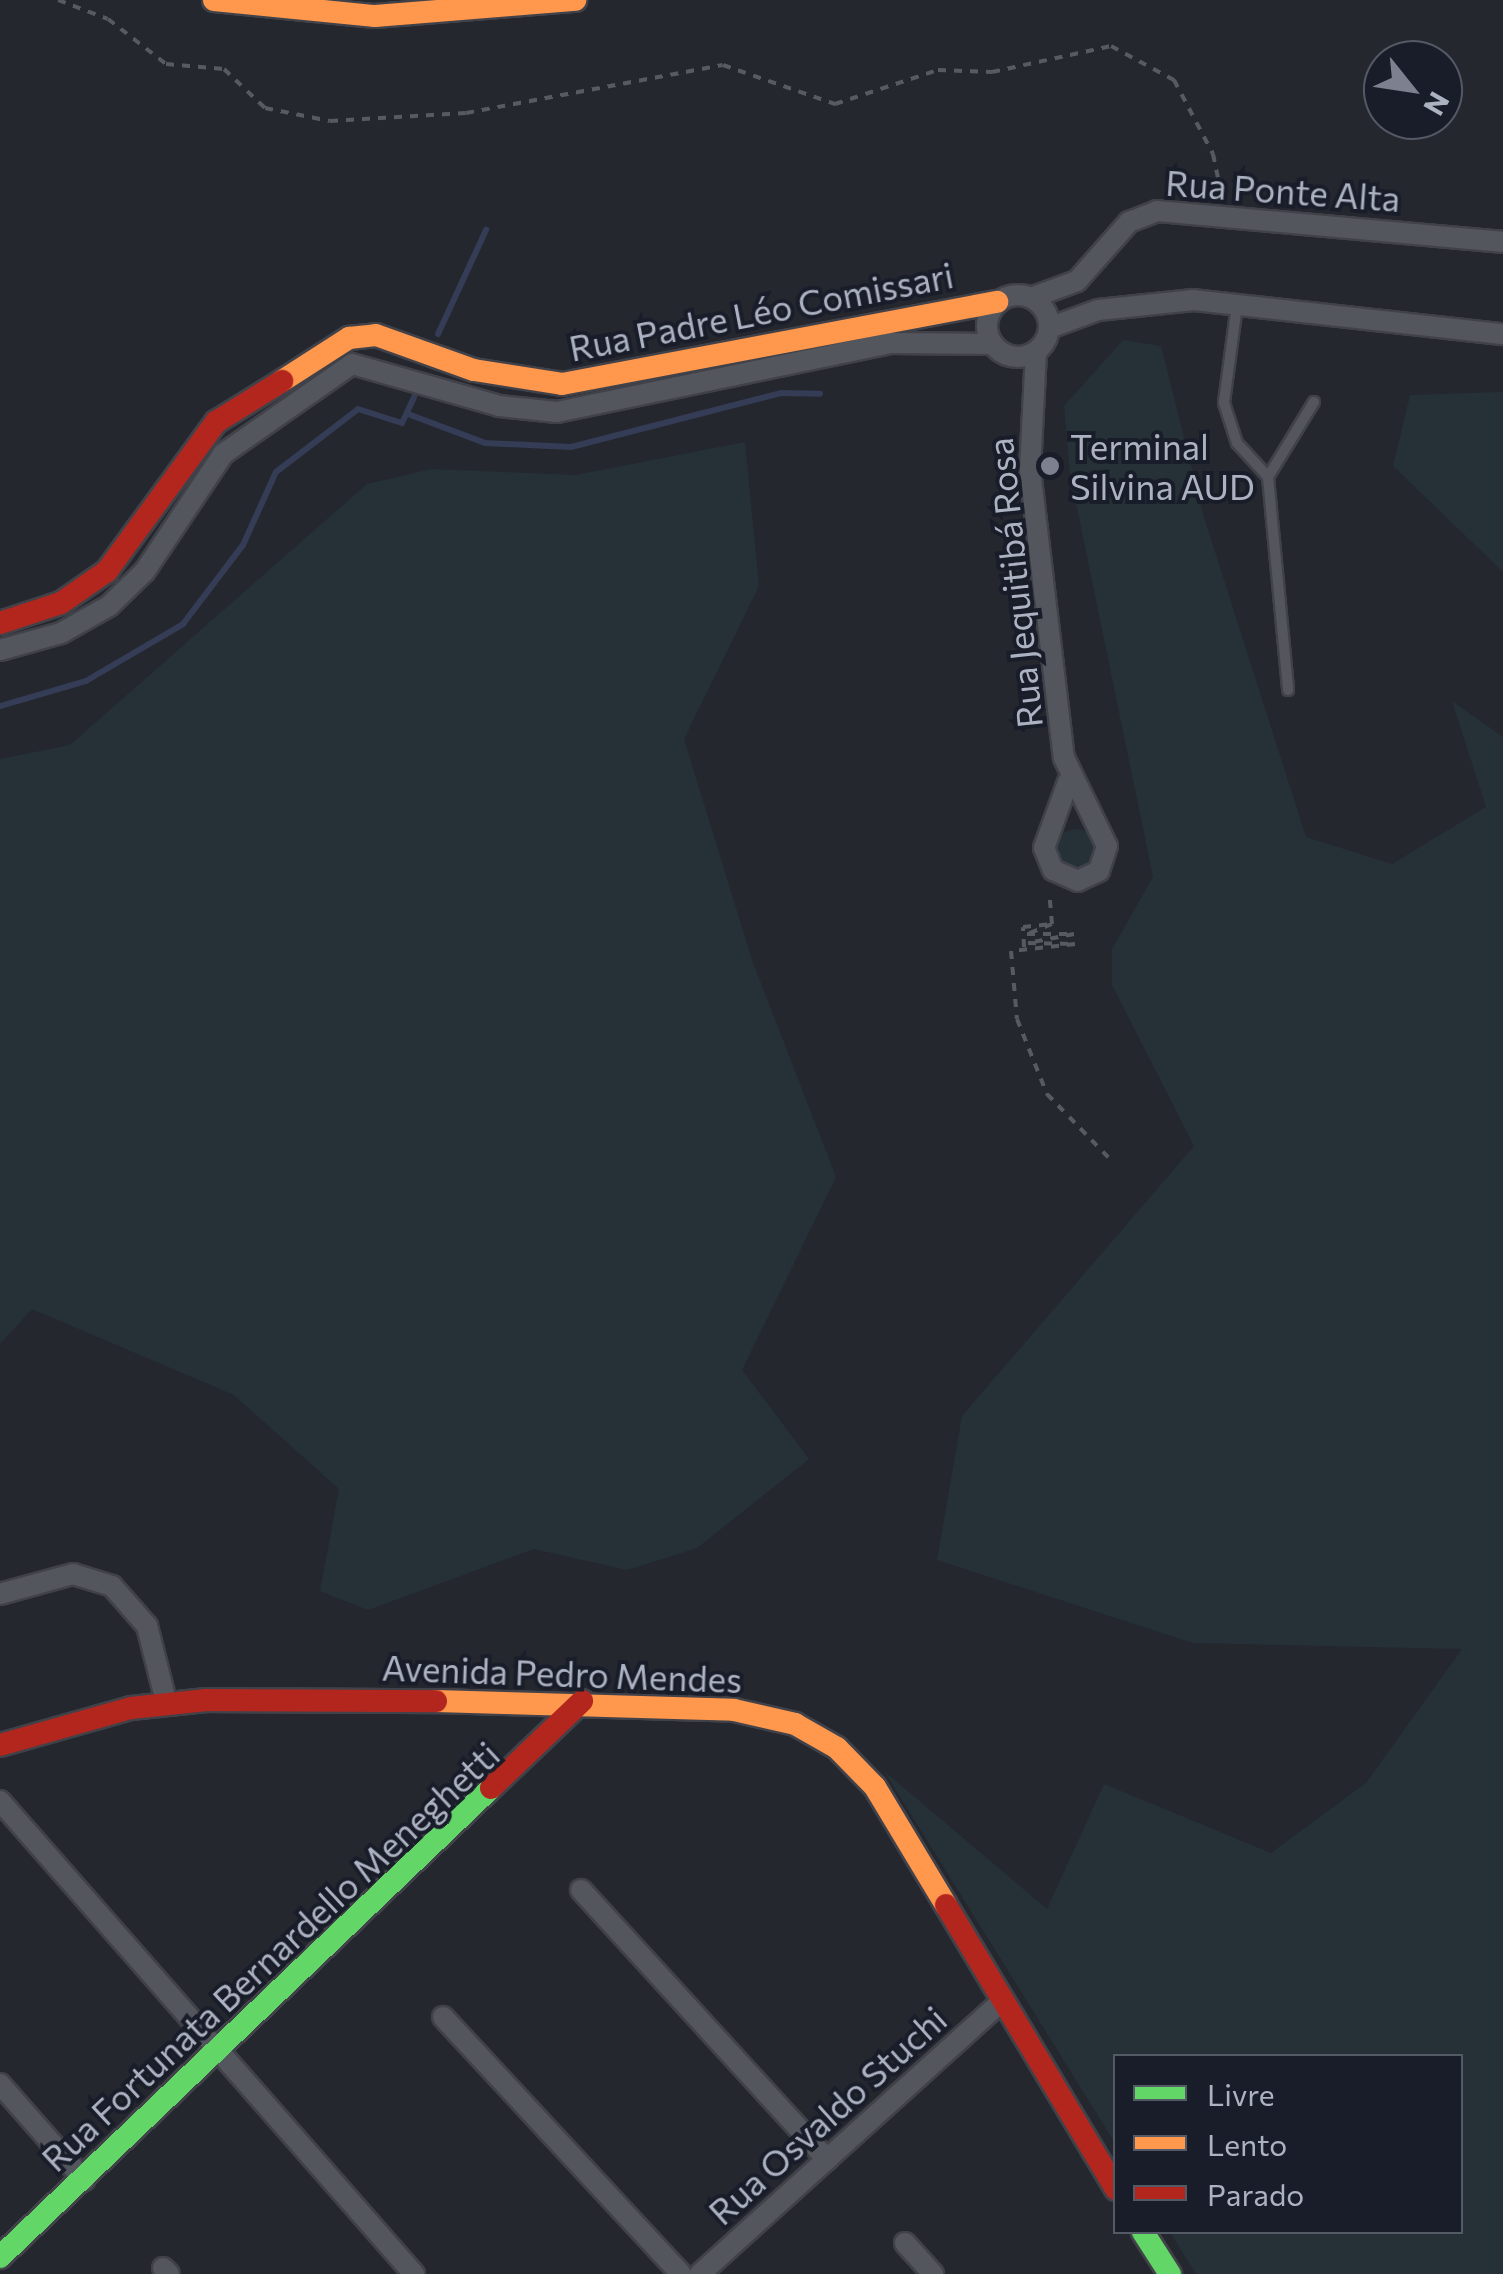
<!DOCTYPE html>
<html>
<head>
<meta charset="utf-8">
<style>
  body { margin:0 }
  #map { position:relative; width:1503px; height:2274px; overflow:hidden; background:#25272f; font-family:Commissioner,sans-serif }
  div>[style] { position:absolute }
  .green>* { inset:0; background:#253137 }
  .round { border-radius:50% }
  .stream>* { height:6px; margin:-3px; padding:0 3px; transform-origin:3px; border-radius:3px; background:#343c56 }
  .path>* { height:4px; margin-top:-2px; transform-origin:0; background:repeating-linear-gradient(90deg,#585a61 0 8px,transparent 0 16px) }
  .roads { filter:drop-shadow(2px 0 #414249) drop-shadow(-2px 0 #414249) drop-shadow(0 2px #414249) drop-shadow(0 -2px #414249) }
  .lane>* { height:10px; margin:-5px; padding:0 5px; transform-origin:5px; border-radius:5px; background:#54565e }
  .street>* { height:20px; margin:-10px; padding:0 10px; transform-origin:10px; border-radius:10px; background:#54565e }
  .street>.ring { margin:-10px; padding:0; box-sizing:content-box; background:none; border:20px solid #54565e; border-radius:50% }
  .fast>* { height:22px; margin:-11px; padding:0 11px; transform-origin:11px; border-radius:11px; background:#63d668 }
  .slow>* { height:22px; margin:-11px; padding:0 11px; transform-origin:11px; border-radius:11px; background:#ff974d }
  .jam>* { height:22px; margin:-11px; padding:0 11px; transform-origin:11px; border-radius:11px; background:#b3261e }
  .dots>* { width:28px; height:28px; translate:-50% -50%; box-sizing:border-box; border:5px solid #191d29; border-radius:50% }
  span { translate:-50% -50%; white-space:nowrap; text-align:center; line-height:1.15; -webkit-text-stroke:8px #191d29; paint-order:stroke }
  .street-label { font-size:35px; color:#adb2c2 }
  .poi-label { font-size:35px; color:#adb2c2 }
  .left { translate:0 -50%; text-align:left }
  .legend { position:absolute; left:1113px; top:2054px; width:350px; height:180px; box-sizing:border-box; background:#191d29; border:2px solid #545966; margin:0; padding:12px 18px; list-style:none; font-size:30px; color:#adb2c2 }
  .legend li { display:flex; align-items:center; gap:20px; height:50px }
  .legend b { width:50px; border:2px solid #545966 }
  .north { position:absolute; left:1363px; top:40px; width:100px; height:100px; box-sizing:border-box; background:#191d29; border:2px solid #545966; border-radius:50%; rotate:120deg; font-size:28px; font-weight:700; line-height:40px; text-align:center; color:#adb2c2 }
  .north::after { content:''; display:block; margin:auto; width:35px; height:45px; background:#7d818f; clip-path:polygon(50% 0,100% 100%,50% 72%,0 100%) }
</style>
</head>
<body>
<div id="map">
  <div class="green">
    <i style="clip-path:polygon(1123px 340px,1161px 346px,1203px 514px,1306px 837px,1392px 864px,1486px 807px,1452px 701px,1503px 737px,1503px 2274px,1196px 2274px,1170px 2232px,1460px 2232px,1460px 2056px,1116px 2056px,1115px 2143px,884px 1771px,1047px 1909px,1104px 1784px,1271px 1853px,1366px 1783px,1462px 1649px,1193px 1643px,937px 1560px,962px 1416px,1194px 1146px,1112px 985px,1112px 949px,1153px 877px,1070px 474px,1064px 406px)"></i>
    <i style="clip-path:polygon(1503px 392px,1503px 572px,1393px 466px,1410px 395px)"></i>
    <i style="clip-path:polygon(745px 442px,759px 586px,684px 739px,752px 960px,836px 1177px,742px 1370px,809px 1459px,697px 1548px,627px 1570px,534px 1549px,368px 1610px,320px 1591px,339px 1489px,234px 1395px,32px 1309px,0 1344px,0 759px,70px 745px,367px 484px,432px 469px,576px 475px)"></i>
    <i class="round" style="left:1056px;top:829px;width:40px;height:40px"></i>
  </div>
  <div class="stream">
    <i style="left:438px;top:334px;width:115px;rotate:-65.2deg"></i>
    <i style="left:408px;top:414px;width:82px;rotate:20.6deg"></i>
    <i style="left:485px;top:443px;width:86px;rotate:2.7deg"></i>
    <i style="left:571px;top:447px;width:217px;rotate:-14.4deg"></i>
    <i style="left:781px;top:393px;width:39px;rotate:1deg"></i>
    <i style="left:0;top:706px;width:90px;rotate:-16.2deg"></i>
    <i style="left:86px;top:681px;width:113px;rotate:-30.4deg"></i>
    <i style="left:183px;top:624px;width:99px;rotate:-52.8deg"></i>
    <i style="left:243px;top:545px;width:80px;rotate:-65.7deg"></i>
    <i style="left:276px;top:472px;width:103px;rotate:-37.5deg"></i>
    <i style="left:358px;top:409px;width:46px;rotate:17.7deg"></i>
    <i style="left:402px;top:423px;width:29px;rotate:-65deg"></i>
  </div>
  <div class="path">
    <i style="left:58px;top:0;width:53px;rotate:20.8deg"></i>
    <i style="left:108px;top:19px;width:73px;rotate:37.8deg"></i>
    <i style="left:166px;top:64px;width:58px;rotate:4.9deg"></i>
    <i style="left:224px;top:69px;width:57px;rotate:43.6deg"></i>
    <i style="left:265px;top:108px;width:66px;rotate:11.3deg"></i>
    <i style="left:330px;top:121px;width:136px;rotate:-3.4deg"></i>
    <i style="left:466px;top:113px;width:261px;rotate:-10.6deg"></i>
    <i style="left:723px;top:65px;width:119px;rotate:19.2deg"></i>
    <i style="left:835px;top:104px;width:108px;rotate:-18.3deg"></i>
    <i style="left:938px;top:70px;width:54px;rotate:2.1deg"></i>
    <i style="left:992px;top:72px;width:122px;rotate:-12.3deg"></i>
    <i style="left:1111px;top:46px;width:72px;rotate:28.4deg"></i>
    <i style="left:1174px;top:80px;width:84px;rotate:62.2deg"></i>
    <i style="left:1213px;top:154px;width:44px;rotate:78.2deg"></i>
    <i style="left:1052px;top:924px;width:27px;rotate:158deg"></i>
    <i style="left:1027px;top:934px;width:47px"></i>
    <i style="left:1074px;top:934px;width:47px;rotate:168.9deg"></i>
    <i style="left:1028px;top:943px;width:47px;rotate:1.2deg"></i>
    <i style="left:1075px;top:944px;width:64px;rotate:173.8deg"></i>
    <i style="left:1011px;top:951px;width:68px;rotate:85deg"></i>
    <i style="left:1017px;top:1019px;width:81px;rotate:68.2deg"></i>
    <i style="left:1047px;top:1094px;width:93px;rotate:45.9deg"></i>
    <i style="left:1024px;top:947px;width:20px;rotate:-93deg"></i>
    <i style="left:1023px;top:927px;width:29px;rotate:-6deg"></i>
    <i style="left:1052px;top:924px;width:25px;rotate:-95deg"></i>
  </div>
  <div class="roads">
    <div class="lane">
      <i style="left:1237px;top:305px;width:99px;rotate:97.6deg"></i>
      <i style="left:1224px;top:403px;width:42px;rotate:72deg"></i>
      <i style="left:1237px;top:443px;width:46px;rotate:47.6deg"></i>
      <i style="left:1268px;top:477px;width:214px;rotate:84.6deg"></i>
      <i style="left:1268px;top:477px;width:88px;rotate:-58.5deg"></i>
    </div>
    <div class="street">
      <i class="ring" style="left:987px;top:295px;width:42px;height:42px"></i>
      <i style="left:1031px;top:298px;width:49px;rotate:-20.3deg"></i>
      <i style="left:1077px;top:281px;width:79px;rotate:-48.6deg"></i>
      <i style="left:1129px;top:222px;width:30px;rotate:-21deg"></i>
      <i style="left:1157px;top:211px;width:347px;rotate:5.1deg"></i>
      <i style="left:1049px;top:328px;width:52px;rotate:-20.2deg"></i>
      <i style="left:1098px;top:310px;width:96px;rotate:-6deg"></i>
      <i style="left:1193px;top:300px;width:312px;rotate:6.3deg"></i>
      <i style="left:1036px;top:352px;width:118px;rotate:92.9deg"></i>
      <i style="left:1030px;top:470px;width:290px;rotate:83.3deg"></i>
      <i style="left:1064px;top:758px;width:98px;rotate:64deg"></i>
      <i style="left:1107px;top:846px;width:26px;rotate:108deg"></i>
      <i style="left:1099px;top:871px;width:23px;rotate:155deg"></i>
      <i style="left:1078px;top:881px;width:27px;rotate:-156deg"></i>
      <i style="left:1053px;top:870px;width:24px;rotate:-112deg"></i>
      <i style="left:1044px;top:848px;width:70px;rotate:-70deg"></i>
      <i style="left:0;top:650px;width:63px;rotate:-15.6deg"></i>
      <i style="left:61px;top:633px;width:55px;rotate:-29.4deg"></i>
      <i style="left:109px;top:606px;width:50px;rotate:-44.2deg"></i>
      <i style="left:145px;top:571px;width:141px;rotate:-56.3deg"></i>
      <i style="left:223px;top:454px;width:157px;rotate:-34.9deg"></i>
      <i style="left:352px;top:364px;width:153px;rotate:15.9deg"></i>
      <i style="left:499px;top:406px;width:58px;rotate:5.9deg"></i>
      <i style="left:557px;top:412px;width:341px;rotate:-11.7deg"></i>
      <i style="left:891px;top:343px;width:101px;rotate:0.6deg"></i>
      <i style="left:0;top:1594px;width:76px;rotate:-15.3deg"></i>
      <i style="left:73px;top:1574px;width:41px;rotate:17.1deg"></i>
      <i style="left:112px;top:1586px;width:53px;rotate:48.8deg"></i>
      <i style="left:147px;top:1626px;width:77px;rotate:75.8deg"></i>
      <i style="left:0;top:1801px;width:629px;rotate:48.81deg"></i>
      <i style="left:581px;top:1890px;width:365px;rotate:47.6deg"></i>
      <i style="left:443px;top:2017px;width:350px;rotate:47.2deg"></i>
      <i style="left:0;top:2084px;width:128px;rotate:48.8deg"></i>
      <i style="left:905px;top:2243px;width:42px;rotate:47.9deg"></i>
      <i style="left:163px;top:2268px;width:8px;rotate:45deg"></i>
      <i style="left:700px;top:2274px;width:401px;rotate:-42.1deg"></i>
    </div>
    <div class="fast">
      <i style="left:1143px;top:2232px;width:50px;rotate:57.3deg"></i>
      <i style="left:0;top:2257px;width:679px;rotate:-43.69deg"></i>
    </div>
    <div class="slow">
      <i style="left:214px;top:0;width:162px;rotate:5.7deg"></i>
      <i style="left:375px;top:16px;width:201px;rotate:-4.6deg"></i>
      <i style="left:282px;top:381px;width:80px;rotate:-32.7deg"></i>
      <i style="left:349px;top:338px;width:27px;rotate:-6deg"></i>
      <i style="left:376px;top:335px;width:104px;rotate:19.7deg"></i>
      <i style="left:474px;top:370px;width:89px;rotate:9deg"></i>
      <i style="left:562px;top:384px;width:443px;rotate:-10.7deg"></i>
      <i style="left:436px;top:1701px;width:298px;rotate:1.7deg"></i>
      <i style="left:734px;top:1710px;width:63px;rotate:12.9deg"></i>
      <i style="left:795px;top:1724px;width:48px;rotate:29.7deg"></i>
      <i style="left:837px;top:1748px;width:54px;rotate:45.7deg"></i>
      <i style="left:875px;top:1787px;width:138px;rotate:59deg"></i>
    </div>
    <div class="jam">
      <i style="left:0;top:623px;width:64px;rotate:-18.2deg"></i>
      <i style="left:61px;top:603px;width:56px;rotate:-34.8deg"></i>
      <i style="left:107px;top:571px;width:185px;rotate:-53.8deg"></i>
      <i style="left:216px;top:422px;width:78px;rotate:-31.8deg"></i>
      <i style="left:0;top:1745px;width:136px;rotate:-15.8deg"></i>
      <i style="left:131px;top:1708px;width:76px;rotate:-6deg"></i>
      <i style="left:207px;top:1700px;width:229px;rotate:0.3deg"></i>
      <i style="left:491px;top:1788px;width:126px;rotate:-43.7deg"></i>
      <i style="left:946px;top:1905px;width:331px;rotate:59.1deg"></i>
    </div>
  </div>
  <div class="dots">
    <i style="left:1050px;top:466px;background:#7d818f"></i>
  </div>
  <div class="street-label">
    <span style="left:1283px;top:190px;rotate:4deg">Rua Ponte Alta</span>
    <span style="left:761px;top:311px;rotate:-11deg">Rua Padre Léo Comissari</span>
    <span style="left:1014px;top:583px;rotate:-96deg">Rua Jequitibá Rosa</span>
    <span style="left:562px;top:1673px;rotate:2deg">Avenida Pedro Mendes</span>
    <span style="left:270px;top:1956px;rotate:-43deg">Rua Fortunata Bernardello Meneghetti</span>
    <span style="left:827px;top:2115px;rotate:-42deg">Rua Osvaldo Stuchi</span>
  </div>
  <div class="poi-label">
    <span class="left" style="left:1070px;top:466px">Terminal<br>Silvina AUD</span>
  </div>
  <ul class="legend">
  <li><b style="height:12px;background:#63d668"></b>Livre</li>
  <li><b style="height:12px;background:#ff974d"></b>Lento</li>
  <li><b style="height:12px;background:#b3261e"></b>Parado</li>
  </ul>
  <div class="north">N</div>
</div>
</body>
</html>
